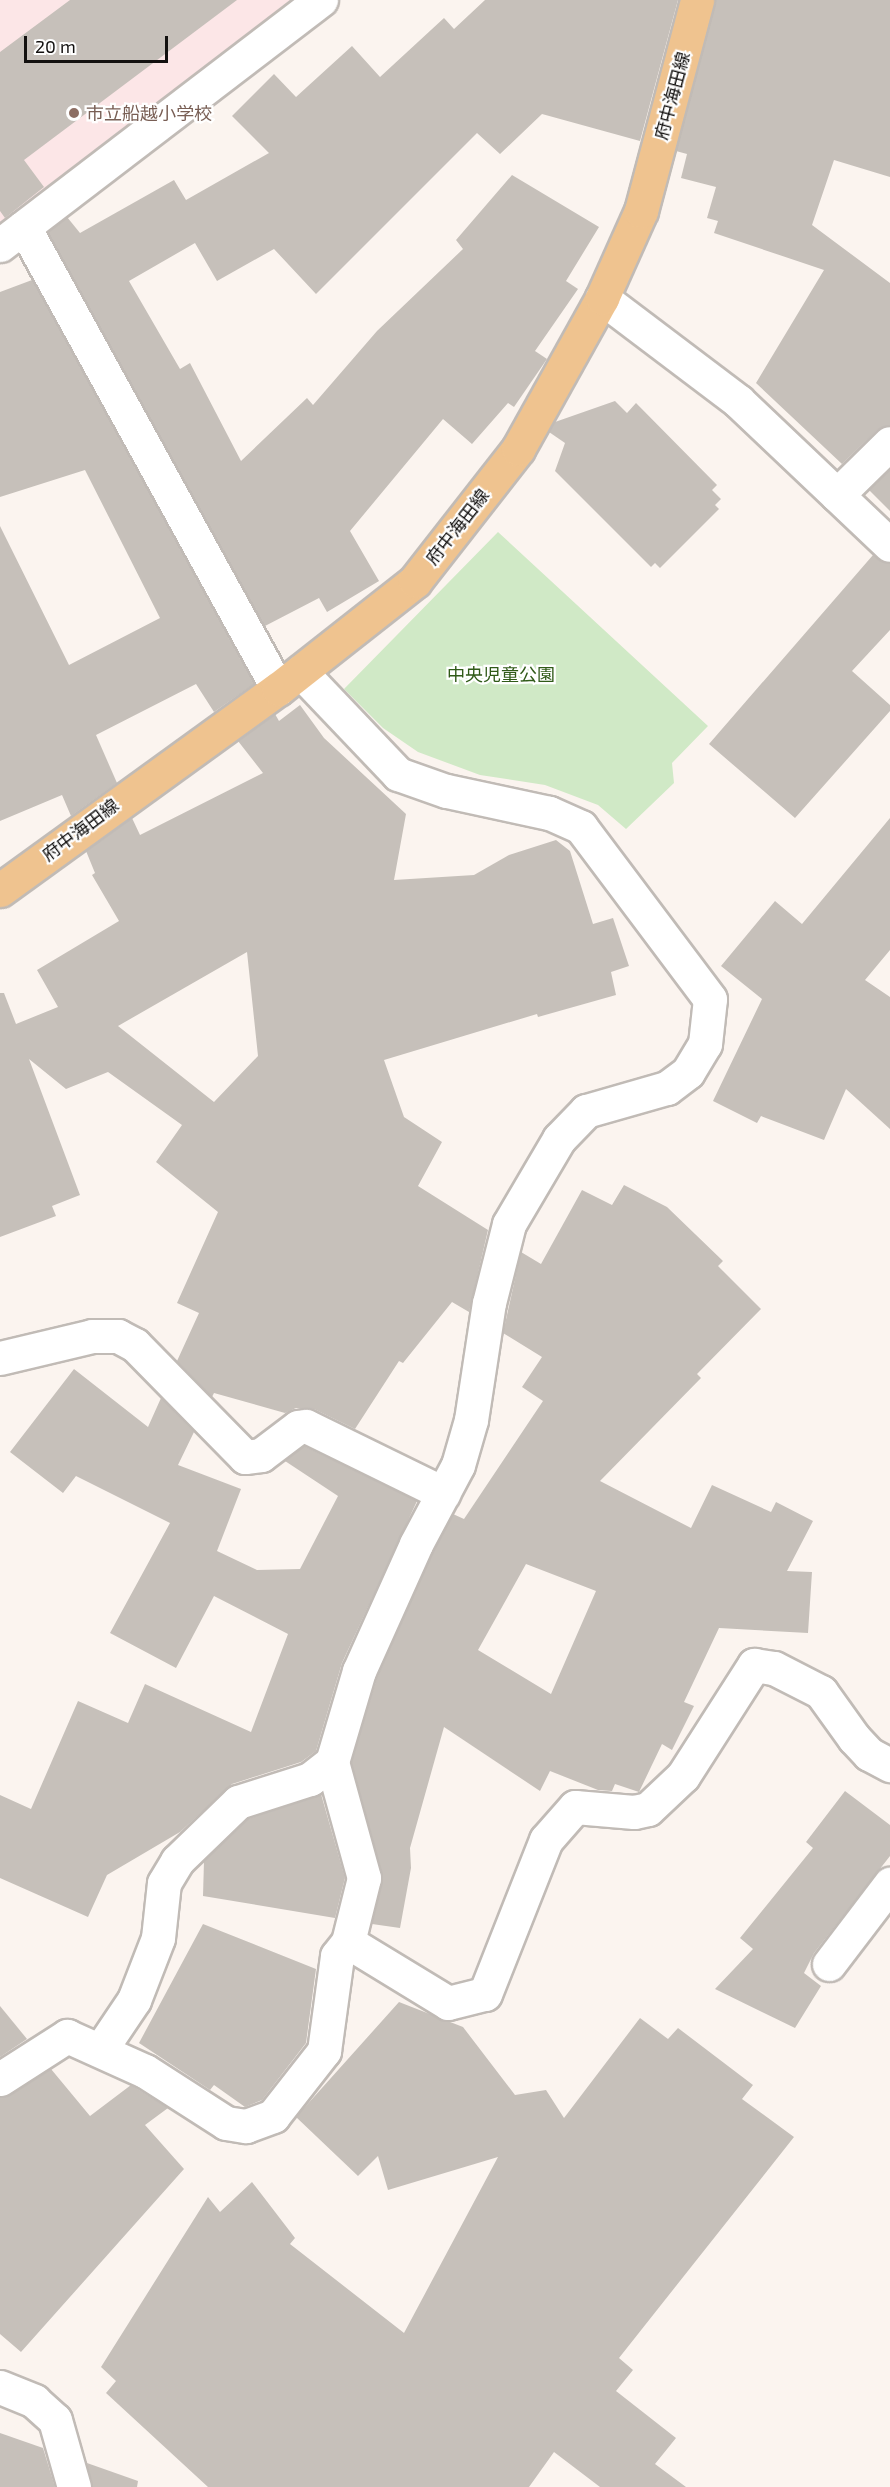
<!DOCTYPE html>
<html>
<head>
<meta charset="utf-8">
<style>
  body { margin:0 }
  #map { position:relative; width:890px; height:2487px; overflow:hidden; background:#fbf4ef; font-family:"Exo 2","Noto Sans JP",sans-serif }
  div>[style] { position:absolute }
  .education>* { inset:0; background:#fce6e7 }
  .green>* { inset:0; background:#d0e9c6 }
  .building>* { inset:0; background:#c6c0ba }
  .roads { filter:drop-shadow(2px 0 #c1bbb6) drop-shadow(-2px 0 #c1bbb6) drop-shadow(0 2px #c1bbb6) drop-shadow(0 -2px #c1bbb6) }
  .minor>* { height:33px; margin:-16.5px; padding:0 16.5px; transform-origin:16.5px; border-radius:16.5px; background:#fff }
  .major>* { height:33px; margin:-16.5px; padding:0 16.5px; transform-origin:16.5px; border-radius:16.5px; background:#efc38f }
  .dots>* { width:16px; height:16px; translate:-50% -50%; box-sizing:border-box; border:3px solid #fff; border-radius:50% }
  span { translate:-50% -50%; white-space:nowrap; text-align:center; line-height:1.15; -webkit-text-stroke:4.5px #fff; paint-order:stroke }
  .street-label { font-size:18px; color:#131110 }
  .education-label { font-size:18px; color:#785e54 }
  .left { translate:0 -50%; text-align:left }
  .park-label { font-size:18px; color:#305a18 }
  .scale { position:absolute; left:24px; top:36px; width:144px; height:27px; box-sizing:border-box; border:3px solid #131110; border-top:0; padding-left:8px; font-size:18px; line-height:21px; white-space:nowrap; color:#131110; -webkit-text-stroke:4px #fff; paint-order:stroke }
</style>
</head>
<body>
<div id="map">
  <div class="education">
    <i style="clip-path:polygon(0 0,297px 0,0 226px)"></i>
  </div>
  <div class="green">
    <i style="clip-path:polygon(498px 532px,708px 726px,672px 763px,674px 783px,626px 829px,598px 805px,545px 785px,480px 775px,418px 752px,383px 728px,344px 689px)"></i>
  </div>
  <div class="building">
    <i style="clip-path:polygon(70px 0,237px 0,24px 160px,44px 187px,5px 218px,0 211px,0 52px)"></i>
    <i style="clip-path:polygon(485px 0,678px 0,640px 141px,542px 114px,500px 154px,477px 133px,316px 294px,274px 249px,217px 281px,195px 243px,129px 281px,180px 369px,190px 363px,241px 461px,307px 398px,313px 405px,377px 331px,463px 249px,456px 240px,512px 175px,599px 227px,566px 281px,578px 289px,535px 351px,547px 359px,514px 407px,508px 403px,472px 444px,443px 419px,350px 531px,379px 581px,327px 612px,319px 598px,265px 626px,48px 232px,67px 217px,80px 233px,174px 180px,186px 200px,269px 153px,232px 116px,274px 74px,296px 97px,352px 46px,380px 77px,444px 18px,454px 29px)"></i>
    <i style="clip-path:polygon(715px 0,890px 0,890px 177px,834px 160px,812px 225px,890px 283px,890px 425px,877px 430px,842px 464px,756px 383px,824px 270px,714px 233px,718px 221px,707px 218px,716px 187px,681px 178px,687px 154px,676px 151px)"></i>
    <i style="clip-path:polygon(32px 280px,254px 684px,214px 712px,196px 684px,96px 735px,117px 783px,71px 816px,62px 795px,0 821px,0 526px,69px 665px,160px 618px,85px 470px,0 497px,0 292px)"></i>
    <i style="clip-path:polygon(615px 401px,627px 413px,636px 403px,717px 485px,712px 490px,721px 499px,715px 505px,719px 509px,660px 568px,655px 563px,651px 567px,555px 471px,565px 443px,549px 432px,555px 422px)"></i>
    <i style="clip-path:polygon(890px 469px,890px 511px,869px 490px)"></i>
    <i style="clip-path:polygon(873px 555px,890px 563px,890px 630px,852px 671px,890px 705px,890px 711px,795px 818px,709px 744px)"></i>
    <i style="clip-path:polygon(evenodd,300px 705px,324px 738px,406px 814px,394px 880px,474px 875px,509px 855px,556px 840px,570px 851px,593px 924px,613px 918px,629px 966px,611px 972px,616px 995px,538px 1017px,537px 1014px,384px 1060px,404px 1117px,442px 1142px,418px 1186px,488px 1230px,469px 1312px,452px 1302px,403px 1363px,399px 1361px,355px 1429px,314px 1409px,296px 1408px,285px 1413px,214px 1393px,212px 1397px,177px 1361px,199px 1313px,177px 1303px,218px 1212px,156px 1162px,182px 1125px,108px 1072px,66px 1089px,29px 1059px,80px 1195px,52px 1206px,56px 1216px,0 1237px,0 993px,4px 993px,16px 1024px,58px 1007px,37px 970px,119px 921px,92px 875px,95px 873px,86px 851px,132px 818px,140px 835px,263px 773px,238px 741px,275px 714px,279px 721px,300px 705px,247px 952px,258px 1056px,214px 1102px,118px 1026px,247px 952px)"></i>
    <i style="clip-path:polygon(890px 818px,890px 950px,865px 980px,890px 997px,890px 1129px,846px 1089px,824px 1140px,761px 1116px,757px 1123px,713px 1101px,762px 999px,721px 966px,775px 901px,802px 924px)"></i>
    <i style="clip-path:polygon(evenodd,624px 1185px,667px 1207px,723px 1261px,718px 1266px,761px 1309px,697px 1374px,701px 1378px,600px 1481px,691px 1528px,712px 1485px,771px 1512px,776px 1502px,813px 1521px,787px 1571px,812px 1572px,808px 1633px,719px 1628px,684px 1702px,694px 1706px,672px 1750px,662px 1744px,639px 1792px,615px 1784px,612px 1791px,598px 1790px,550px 1771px,540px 1791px,444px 1727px,410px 1848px,411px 1868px,400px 1928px,372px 1924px,382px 1874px,351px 1762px,377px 1678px,433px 1552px,453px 1514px,464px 1519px,543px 1401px,522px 1387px,542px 1357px,503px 1333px,521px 1252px,541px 1264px,582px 1190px,612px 1205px,624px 1185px,526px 1564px,596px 1591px,551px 1694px,478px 1650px,526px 1564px)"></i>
    <i style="clip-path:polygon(74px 1369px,148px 1427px,161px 1398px,194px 1432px,178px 1465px,241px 1489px,217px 1551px,257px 1570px,300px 1569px,338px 1496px,285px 1461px,304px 1446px,417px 1501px,342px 1663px,316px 1751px,301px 1762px,232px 1784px,180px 1832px,107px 1875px,88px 1917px,0 1878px,0 1795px,31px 1809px,78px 1701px,128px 1723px,145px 1684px,251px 1732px,288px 1634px,214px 1596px,176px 1668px,110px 1633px,170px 1523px,76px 1476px,63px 1493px,10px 1452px)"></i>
    <i style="clip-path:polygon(845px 1791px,890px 1825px,890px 1856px,814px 1953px,804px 1973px,821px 1986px,795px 2028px,715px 1989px,753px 1949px,740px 1938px,813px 1848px,806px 1842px)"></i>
    <i style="clip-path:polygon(321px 1794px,345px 1878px,335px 1918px,203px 1896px,204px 1861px,248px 1819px)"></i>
    <i style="clip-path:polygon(203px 1924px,316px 1969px,306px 2043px,262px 2100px,245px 2107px,214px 2085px,210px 2090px,139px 2043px)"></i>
    <i style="clip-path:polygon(399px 2002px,463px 2027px,515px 2095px,546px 2090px,564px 2118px,640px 2018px,668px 2039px,678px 2028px,753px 2085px,742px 2099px,794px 2137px,619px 2358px,633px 2370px,616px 2391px,676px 2438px,655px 2464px,686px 2487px,600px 2487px,554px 2452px,529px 2487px,208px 2487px,106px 2393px,116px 2381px,101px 2367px,208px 2197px,220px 2212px,252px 2182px,295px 2238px,290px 2244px,404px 2333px,498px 2157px,388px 2190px,378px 2156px,358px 2176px,296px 2117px)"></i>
    <i style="clip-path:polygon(0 2006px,27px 2039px,0 2057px)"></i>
    <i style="clip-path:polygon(51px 2069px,90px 2116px,131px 2085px,168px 2108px,145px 2125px,184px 2169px,21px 2352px,0 2334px,0 2098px)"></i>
    <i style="clip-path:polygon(0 2433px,43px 2448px,55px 2487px,0 2487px)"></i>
    <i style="clip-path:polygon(87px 2463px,138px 2481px,137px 2487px,92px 2487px)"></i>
  </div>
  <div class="roads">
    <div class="minor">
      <i style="left:24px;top:227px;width:527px;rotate:61.2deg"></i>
      <i style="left:0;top:245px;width:404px;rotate:-37.4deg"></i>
      <i style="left:602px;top:298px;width:171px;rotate:37.1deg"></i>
      <i style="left:738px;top:401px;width:209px;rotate:43.5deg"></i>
      <i style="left:837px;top:495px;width:74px;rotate:-44.5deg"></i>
      <i style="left:0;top:1358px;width:95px;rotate:-13.4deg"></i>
      <i style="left:92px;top:1336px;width:26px"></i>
      <i style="left:118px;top:1336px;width:19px;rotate:28deg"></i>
      <i style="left:135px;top:1345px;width:157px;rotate:45.5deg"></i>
      <i style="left:245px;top:1457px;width:16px;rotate:-7deg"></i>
      <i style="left:261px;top:1455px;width:46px;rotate:-37.1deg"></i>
      <i style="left:298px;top:1427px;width:8px;rotate:-7deg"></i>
      <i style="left:306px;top:1426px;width:153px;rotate:26.1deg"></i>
      <i style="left:348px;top:1942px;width:117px;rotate:31.4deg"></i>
      <i style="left:448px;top:2003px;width:38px;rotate:-14deg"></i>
      <i style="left:485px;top:1994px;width:166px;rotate:-68.4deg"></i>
      <i style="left:546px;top:1840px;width:44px;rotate:-48.7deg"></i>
      <i style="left:575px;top:1807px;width:59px;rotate:4.8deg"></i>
      <i style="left:634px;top:1812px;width:14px;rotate:-12deg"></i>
      <i style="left:648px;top:1809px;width:48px;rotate:-43.3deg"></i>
      <i style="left:683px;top:1776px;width:132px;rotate:-57.4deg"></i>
      <i style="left:754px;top:1665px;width:20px;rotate:9deg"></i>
      <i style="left:774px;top:1668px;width:53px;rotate:27.1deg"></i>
      <i style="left:821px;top:1692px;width:57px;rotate:54.3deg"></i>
      <i style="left:854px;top:1738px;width:22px;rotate:47deg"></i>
      <i style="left:869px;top:1754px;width:24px;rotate:28deg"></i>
      <i style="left:829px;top:1964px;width:101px;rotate:-52.7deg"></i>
      <i style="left:101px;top:2049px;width:59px;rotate:-56deg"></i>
      <i style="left:134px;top:2000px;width:66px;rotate:-68.8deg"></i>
      <i style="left:158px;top:1938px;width:55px;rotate:-83.8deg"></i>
      <i style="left:164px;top:1883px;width:26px;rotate:-59deg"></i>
      <i style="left:177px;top:1861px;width:85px;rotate:-44deg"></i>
      <i style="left:238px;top:1802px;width:76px;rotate:-17.7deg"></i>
      <i style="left:310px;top:1779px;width:28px;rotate:-38deg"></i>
      <i style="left:0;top:2079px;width:80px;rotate:-32.7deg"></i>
      <i style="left:67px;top:2036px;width:85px;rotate:24.2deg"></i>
      <i style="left:145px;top:2071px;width:96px;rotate:32.7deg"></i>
      <i style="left:226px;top:2123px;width:20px;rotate:9deg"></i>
      <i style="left:246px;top:2126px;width:29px;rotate:-20deg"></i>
      <i style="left:273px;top:2116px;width:83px;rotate:-51.9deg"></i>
      <i style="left:324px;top:2051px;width:96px;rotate:-82.2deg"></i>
      <i style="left:337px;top:1956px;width:18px;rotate:-52deg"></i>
      <i style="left:348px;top:1942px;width:66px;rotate:-76deg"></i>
      <i style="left:364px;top:1878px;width:120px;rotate:-105.4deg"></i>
      <i style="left:332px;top:1762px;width:95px;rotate:-73.5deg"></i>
      <i style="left:359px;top:1671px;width:139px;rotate:-65.8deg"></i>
      <i style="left:416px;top:1544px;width:89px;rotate:-62deg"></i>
      <i style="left:458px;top:1465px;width:47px;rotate:-73.9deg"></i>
      <i style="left:471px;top:1420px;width:118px;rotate:-81.3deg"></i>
      <i style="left:489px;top:1303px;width:81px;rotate:-75.8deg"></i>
      <i style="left:509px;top:1224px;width:99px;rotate:-59.5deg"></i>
      <i style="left:559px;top:1139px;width:39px;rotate:-46deg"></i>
      <i style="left:586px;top:1111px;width:84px;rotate:-15.9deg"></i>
      <i style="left:667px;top:1088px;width:26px;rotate:-37deg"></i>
      <i style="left:688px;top:1072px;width:33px;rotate:-59deg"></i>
      <i style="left:705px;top:1044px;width:45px;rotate:-83.7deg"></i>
      <i style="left:710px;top:999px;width:215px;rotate:-126.9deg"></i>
      <i style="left:581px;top:827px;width:35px;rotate:-156deg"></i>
      <i style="left:549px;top:813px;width:105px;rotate:-167.9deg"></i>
      <i style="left:446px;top:791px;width:51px;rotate:-160.5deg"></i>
      <i style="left:398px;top:774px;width:141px;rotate:-133.6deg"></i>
      <i style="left:0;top:2387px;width:37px;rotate:22deg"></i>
      <i style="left:34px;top:2401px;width:28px;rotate:42deg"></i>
      <i style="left:55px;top:2420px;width:70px;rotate:74.2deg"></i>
    </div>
    <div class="major">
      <i style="left:0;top:890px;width:343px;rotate:-35.9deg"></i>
      <i style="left:278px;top:689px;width:174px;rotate:-38.2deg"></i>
      <i style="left:415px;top:581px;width:167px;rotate:-52deg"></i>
      <i style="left:518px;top:449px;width:173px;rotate:-60.9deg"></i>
      <i style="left:602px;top:298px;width:95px;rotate:-65.9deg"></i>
      <i style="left:641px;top:211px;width:218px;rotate:-75.1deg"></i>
    </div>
  </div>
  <div class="dots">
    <i style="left:74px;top:113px;background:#8d6e63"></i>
  </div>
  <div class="street-label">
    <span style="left:672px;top:96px;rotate:-75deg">府中海田線</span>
    <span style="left:457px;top:527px;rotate:-52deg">府中海田線</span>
    <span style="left:80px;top:830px;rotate:-37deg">府中海田線</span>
  </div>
  <div class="education-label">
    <span class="left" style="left:86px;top:113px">市立船越小学校</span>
  </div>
  <div class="park-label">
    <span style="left:501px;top:674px">中央児童公園</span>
  </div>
  <div class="scale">20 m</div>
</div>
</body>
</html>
